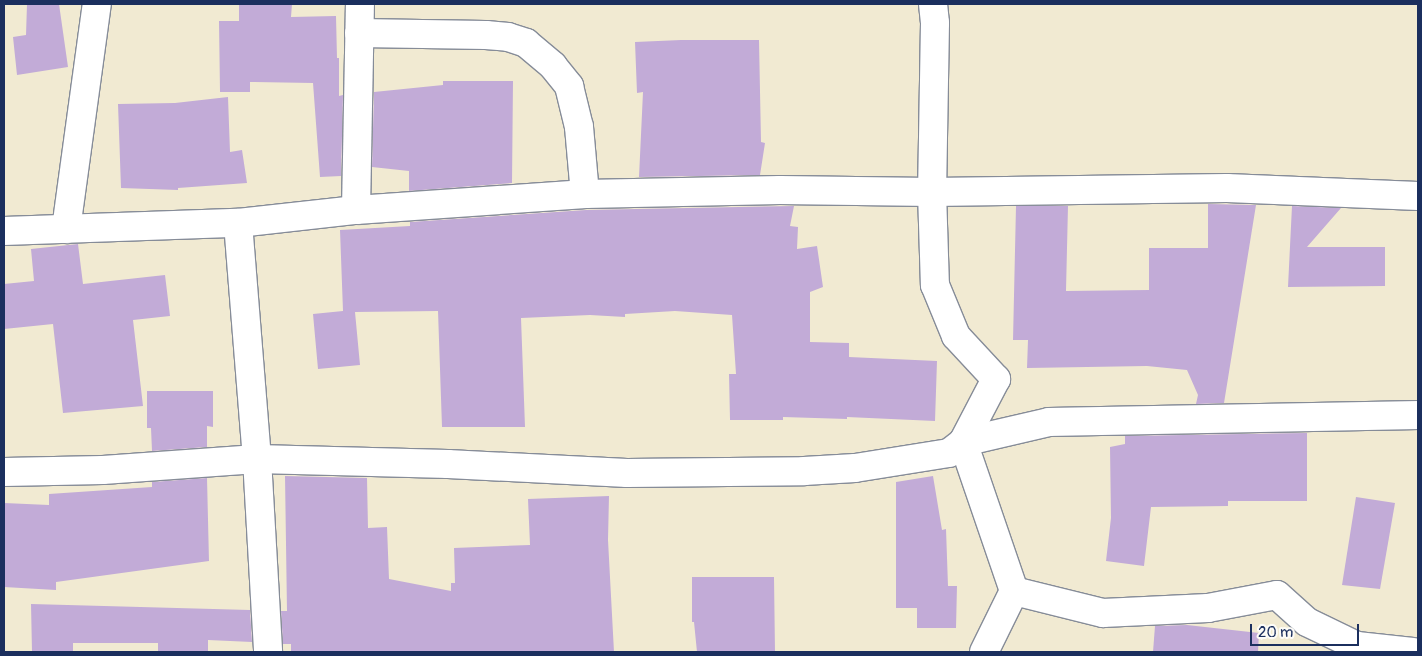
<!DOCTYPE html>
<html>
<head>
<meta charset="utf-8">
<style>
  body { margin:0 }
  #map { position:relative; width:1422px; height:656px; overflow:hidden; background:#f1ead2; font-family:Pangolin,sans-serif }
  div>[style] { position:absolute }
  .building>* { inset:0; background:#c2abd7 }
  .roads { filter:drop-shadow(1px 0 #868c98) drop-shadow(-1px 0 #868c98) drop-shadow(0 1px #868c98) drop-shadow(0 -1px #868c98) }
  .minor>* { height:28px; margin:-14px; padding:0 14px; transform-origin:14px; border-radius:14px; background:#fff }
  span { translate:-50% -50%; white-space:nowrap; text-align:center; line-height:1.15; -webkit-text-stroke:4px #fdfcf7; paint-order:stroke }
  .frame { position:absolute; inset:0; border:5px solid #1b2f5e; pointer-events:none }
  .scale { position:absolute; left:1250px; top:624px; width:109px; height:22px; box-sizing:border-box; border:2px solid #1b2f5e; border-top:0; padding-left:6px; font-size:15px; line-height:18px; white-space:nowrap; color:#1b2f5e; -webkit-text-stroke:4px #fdfcf7; paint-order:stroke }
</style>
</head>
<body>
<div id="map">
  <div class="building">
    <i style="clip-path:polygon(27px 4px,59px 4px,68px 67px,17px 75px,13px 37px,26px 35px)"></i>
    <i style="clip-path:polygon(239px 4px,292px 4px,291px 17px,336px 16px,337px 58px,339px 58px,339px 96px,343px 95px,341px 176px,320px 177px,313px 83px,250px 82px,250px 92px,220px 92px,219px 21px,239px 21px)"></i>
    <i style="clip-path:polygon(681px 40px,759px 40px,761px 142px,765px 143px,760px 175px,639px 177px,643px 92px,637px 93px,635px 42px)"></i>
    <i style="clip-path:polygon(443px 81px,513px 81px,512px 183px,409px 191px,409px 171px,372px 167px,374px 92px,443px 85px)"></i>
    <i style="clip-path:polygon(228px 97px,230px 152px,242px 150px,247px 183px,178px 188px,178px 190px,121px 188px,118px 104px,175px 103px)"></i>
    <i style="clip-path:polygon(1208px 204px,1256px 205px,1224px 403px,1196px 404px,1198px 395px,1187px 370px,1147px 366px,1027px 368px,1028px 340px,1013px 340px,1016px 206px,1068px 206px,1066px 291px,1149px 290px,1149px 248px,1208px 248px)"></i>
    <i style="clip-path:polygon(794px 206px,790px 226px,798px 227px,797px 249px,817px 246px,823px 287px,810px 292px,810px 342px,849px 343px,849px 357px,937px 361px,935px 421px,847px 417px,847px 419px,783px 417px,783px 420px,730px 420px,729px 374px,736px 374px,732px 315px,675px 311px,625px 314px,625px 317px,590px 315px,521px 318px,525px 427px,442px 427px,438px 311px,355px 312px,360px 365px,318px 369px,313px 314px,343px 311px,340px 230px,410px 226px,410px 222px,586px 210px)"></i>
    <i style="clip-path:polygon(1292px 206px,1341px 208px,1307px 247px,1385px 247px,1385px 286px,1288px 287px)"></i>
    <i style="clip-path:polygon(78px 244px,83px 284px,165px 275px,170px 316px,133px 320px,143px 406px,63px 413px,53px 324px,4px 329px,4px 284px,34px 281px,31px 249px)"></i>
    <i style="clip-path:polygon(147px 391px,213px 391px,213px 427px,207px 426px,207px 447px,152px 451px,151px 428px,147px 428px)"></i>
    <i style="clip-path:polygon(1307px 433px,1307px 501px,1228px 501px,1228px 506px,1151px 507px,1144px 566px,1106px 561px,1111px 518px,1110px 447px,1125px 444px,1125px 436px)"></i>
    <i style="clip-path:polygon(285px 476px,367px 478px,368px 528px,387px 527px,389px 579px,451px 591px,451px 583px,455px 583px,454px 548px,530px 545px,528px 499px,609px 496px,608px 540px,614px 652px,291px 652px,291px 644px,283px 644px,281px 611px,287px 611px)"></i>
    <i style="clip-path:polygon(933px 476px,942px 530px,946px 529px,948px 586px,957px 586px,956px 628px,917px 628px,917px 608px,896px 608px,896px 482px)"></i>
    <i style="clip-path:polygon(207px 478px,209px 561px,56px 582px,56px 590px,4px 587px,4px 503px,49px 505px,49px 494px,152px 487px,152px 482px)"></i>
    <i style="clip-path:polygon(1356px 497px,1395px 503px,1380px 589px,1342px 585px)"></i>
    <i style="clip-path:polygon(692px 577px,774px 577px,775px 652px,697px 652px,694px 622px,692px 622px)"></i>
    <i style="clip-path:polygon(31px 604px,250px 610px,252px 642px,208px 640px,208px 652px,158px 652px,158px 643px,73px 643px,73px 652px,32px 652px)"></i>
    <i style="clip-path:polygon(1187px 625px,1259px 633px,1258px 652px,1153px 652px,1155px 626px)"></i>
  </div>
  <div class="roads">
    <div class="minor">
      <i style="left:933px;top:4px;width:19px;rotate:84deg"></i>
      <i style="left:935px;top:23px;width:169px;rotate:91deg"></i>
      <i style="left:932px;top:192px;width:93px;rotate:88.2deg"></i>
      <i style="left:935px;top:285px;width:55px;rotate:67.6deg"></i>
      <i style="left:956px;top:336px;width:59px;rotate:47.1deg"></i>
      <i style="left:996px;top:379px;width:71px;rotate:117.6deg"></i>
      <i style="left:963px;top:442px;width:157px;rotate:71.1deg"></i>
      <i style="left:1014px;top:591px;width:92px;rotate:13.9deg"></i>
      <i style="left:1103px;top:613px;width:105px;rotate:-2.7deg"></i>
      <i style="left:1208px;top:608px;width:70px;rotate:-10.7deg"></i>
      <i style="left:1277px;top:595px;width:40px;rotate:42deg"></i>
      <i style="left:1307px;top:622px;width:55px;rotate:25.6deg"></i>
      <i style="left:1357px;top:646px;width:56px;rotate:6.1deg"></i>
      <i style="left:359px;top:33px;width:127px;rotate:0.9deg"></i>
      <i style="left:486px;top:35px;width:22px;rotate:5deg"></i>
      <i style="left:508px;top:37px;width:19px;rotate:18deg"></i>
      <i style="left:526px;top:43px;width:35px;rotate:40deg"></i>
      <i style="left:553px;top:66px;width:26px;rotate:51deg"></i>
      <i style="left:569px;top:86px;width:42px;rotate:76.3deg"></i>
      <i style="left:579px;top:127px;width:67px;rotate:84.9deg"></i>
      <i style="left:356px;top:210px;width:206px;rotate:-88.9deg"></i>
      <i style="left:238px;top:223px;width:237px;rotate:85.4deg"></i>
      <i style="left:257px;top:459px;width:193px;rotate:86.7deg"></i>
      <i style="left:66px;top:229px;width:227px;rotate:-82.2deg"></i>
      <i style="left:4px;top:231px;width:234px;rotate:-2deg"></i>
      <i style="left:238px;top:223px;width:119px;rotate:-6.3deg"></i>
      <i style="left:356px;top:210px;width:230px;rotate:-4deg"></i>
      <i style="left:585px;top:194px;width:195px;rotate:-1.2deg"></i>
      <i style="left:780px;top:190px;width:152px;rotate:0.8deg"></i>
      <i style="left:932px;top:192px;width:295px;rotate:-0.8deg"></i>
      <i style="left:1227px;top:188px;width:191px;rotate:2.4deg"></i>
      <i style="left:4px;top:472px;width:99px;rotate:-1.2deg"></i>
      <i style="left:103px;top:470px;width:154px;rotate:-4.1deg"></i>
      <i style="left:257px;top:459px;width:191px;rotate:1.5deg"></i>
      <i style="left:448px;top:464px;width:179px;rotate:2.9deg"></i>
      <i style="left:627px;top:473px;width:177px;rotate:-0.6deg"></i>
      <i style="left:804px;top:471px;width:51px;rotate:-3.4deg"></i>
      <i style="left:855px;top:468px;width:95px;rotate:-9.1deg"></i>
      <i style="left:949px;top:453px;width:18px;rotate:-38deg"></i>
      <i style="left:963px;top:442px;width:88px;rotate:-13.1deg"></i>
      <i style="left:1049px;top:422px;width:369px;rotate:-1.1deg"></i>
      <i style="left:984px;top:652px;width:68px;rotate:-63.8deg"></i>
    </div>
  </div>
  <div class="frame"></div>
  <div class="scale">20 m</div>
</div>
</body>
</html>
